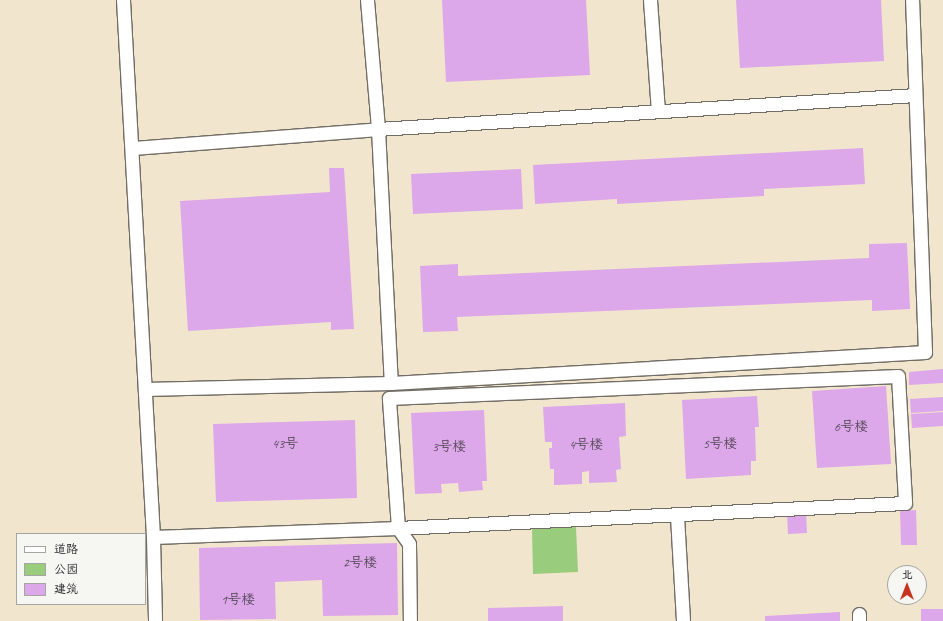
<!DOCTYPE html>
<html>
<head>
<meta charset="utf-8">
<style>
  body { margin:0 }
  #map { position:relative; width:943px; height:621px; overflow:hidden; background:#f2e5ce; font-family:Caveat,"LXGW WenKai TC",sans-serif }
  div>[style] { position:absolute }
  .green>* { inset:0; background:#99cd7d }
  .building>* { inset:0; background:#dca8e9 }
  .roads { filter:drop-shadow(1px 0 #716c64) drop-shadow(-1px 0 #716c64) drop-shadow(0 1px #716c64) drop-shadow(0 -1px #716c64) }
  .minor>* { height:13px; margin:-6.5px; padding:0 6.5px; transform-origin:6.5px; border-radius:6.5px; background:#fff }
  span { translate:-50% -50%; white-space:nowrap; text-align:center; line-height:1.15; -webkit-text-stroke:3px #f6f6f2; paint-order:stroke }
  .number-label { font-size:14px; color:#574a5a }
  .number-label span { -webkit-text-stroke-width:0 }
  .legend { position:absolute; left:16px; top:533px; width:130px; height:72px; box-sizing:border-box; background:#f6f6f2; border:1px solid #a5a5a2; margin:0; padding:5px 7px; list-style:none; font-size:12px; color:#2b2b2b }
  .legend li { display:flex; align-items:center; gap:8px; height:20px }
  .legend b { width:20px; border:1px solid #a5a5a2 }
  .north { position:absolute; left:887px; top:565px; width:40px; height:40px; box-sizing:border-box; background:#f6f6f2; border:1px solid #a5a5a2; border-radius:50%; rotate:0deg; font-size:11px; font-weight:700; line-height:16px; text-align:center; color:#2b2b2b }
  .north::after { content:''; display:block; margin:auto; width:14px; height:18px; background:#c8321e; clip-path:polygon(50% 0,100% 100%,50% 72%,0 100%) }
</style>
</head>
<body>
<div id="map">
  <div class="green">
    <i style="clip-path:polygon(576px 527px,578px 572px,533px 574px,532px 529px)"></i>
  </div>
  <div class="building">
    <i style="clip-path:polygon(442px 0,586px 0,590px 75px,446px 82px)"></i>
    <i style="clip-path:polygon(736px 0,881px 0,884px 61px,740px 68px)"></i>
    <i style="clip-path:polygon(863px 148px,865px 184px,764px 189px,764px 196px,617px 204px,617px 199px,535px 204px,533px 165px)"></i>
    <i style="clip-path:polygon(329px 168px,344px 168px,354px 329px,331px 330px,331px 322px,188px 331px,180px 201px,330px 192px)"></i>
    <i style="clip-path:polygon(521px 169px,523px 209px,413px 214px,411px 174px)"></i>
    <i style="clip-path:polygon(907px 243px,910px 309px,872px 311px,872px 300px,457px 317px,458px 331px,423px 332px,420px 266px,458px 264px,458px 276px,869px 258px,869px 244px)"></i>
    <i style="clip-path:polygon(943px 369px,943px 383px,909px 385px,909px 372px)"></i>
    <i style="clip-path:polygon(886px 386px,891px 464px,817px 468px,812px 391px)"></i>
    <i style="clip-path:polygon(757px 396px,759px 427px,755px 427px,756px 461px,751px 461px,751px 475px,686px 479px,682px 400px)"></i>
    <i style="clip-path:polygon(943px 397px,943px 411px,911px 413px,910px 399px)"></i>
    <i style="clip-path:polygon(625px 403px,626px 436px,619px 437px,621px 469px,616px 470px,617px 482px,589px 483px,589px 471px,582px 472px,582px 484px,554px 485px,554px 469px,550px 469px,549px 448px,552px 448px,552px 442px,545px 442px,543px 407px)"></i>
    <i style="clip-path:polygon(484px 410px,487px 481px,482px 481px,483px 490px,459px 492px,458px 483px,441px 484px,442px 493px,415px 494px,411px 413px)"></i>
    <i style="clip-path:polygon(943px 412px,943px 426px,912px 428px,911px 414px)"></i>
    <i style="clip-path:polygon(355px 420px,357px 498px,216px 502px,213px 424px)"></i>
    <i style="clip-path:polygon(916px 510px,917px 545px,901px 545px,900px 511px)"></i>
    <i style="clip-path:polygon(806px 513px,807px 533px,788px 534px,787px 514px)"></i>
    <i style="clip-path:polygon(397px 543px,398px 615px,323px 616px,322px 580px,275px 582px,276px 619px,200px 620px,199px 548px)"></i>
    <i style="clip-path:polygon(563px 606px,563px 621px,488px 621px,488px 608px)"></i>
    <i style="clip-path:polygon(921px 609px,943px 609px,943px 621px,921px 621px)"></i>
    <i style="clip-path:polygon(840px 612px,840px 621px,765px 621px,765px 616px)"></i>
  </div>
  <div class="roads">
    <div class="minor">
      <i style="left:123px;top:0;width:538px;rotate:86.8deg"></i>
      <i style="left:153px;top:537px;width:84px;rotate:88.6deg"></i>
      <i style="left:367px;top:0;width:129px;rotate:85.1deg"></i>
      <i style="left:378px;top:129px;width:254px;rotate:87.1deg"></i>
      <i style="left:650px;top:0;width:111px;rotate:85.9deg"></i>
      <i style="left:133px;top:148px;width:246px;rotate:-4.4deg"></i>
      <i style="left:378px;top:129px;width:538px;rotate:-3.62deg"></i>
      <i style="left:898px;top:376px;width:127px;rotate:86.8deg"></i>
      <i style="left:905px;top:503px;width:508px;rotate:177.18deg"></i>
      <i style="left:398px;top:528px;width:130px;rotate:-94deg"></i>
      <i style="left:389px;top:398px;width:509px;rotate:-2.47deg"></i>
      <i style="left:145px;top:389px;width:246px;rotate:-1.4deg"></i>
      <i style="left:391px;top:383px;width:535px;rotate:-3.32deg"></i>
      <i style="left:925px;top:352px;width:352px;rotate:-92.1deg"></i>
      <i style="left:677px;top:516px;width:105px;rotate:86.7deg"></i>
      <i style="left:153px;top:537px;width:245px;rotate:-2.1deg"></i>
      <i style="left:398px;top:528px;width:19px;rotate:55deg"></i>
      <i style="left:409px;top:544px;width:77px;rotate:89.3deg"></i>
      <i style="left:859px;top:614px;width:7px;rotate:90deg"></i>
    </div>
  </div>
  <div class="number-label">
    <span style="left:851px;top:427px">6号楼</span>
    <span style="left:285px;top:444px">43号</span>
    <span style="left:720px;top:444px">5号楼</span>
    <span style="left:586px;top:445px">4号楼</span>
    <span style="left:449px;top:447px">3号楼</span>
    <span style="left:360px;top:563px">2号楼</span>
    <span style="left:238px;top:600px">1号楼</span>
  </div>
  <ul class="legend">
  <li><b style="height:5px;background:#fff"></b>道路</li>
  <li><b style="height:11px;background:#99cd7d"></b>公园</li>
  <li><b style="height:11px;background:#dca8e9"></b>建筑</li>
  </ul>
  <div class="north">北</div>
</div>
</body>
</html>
